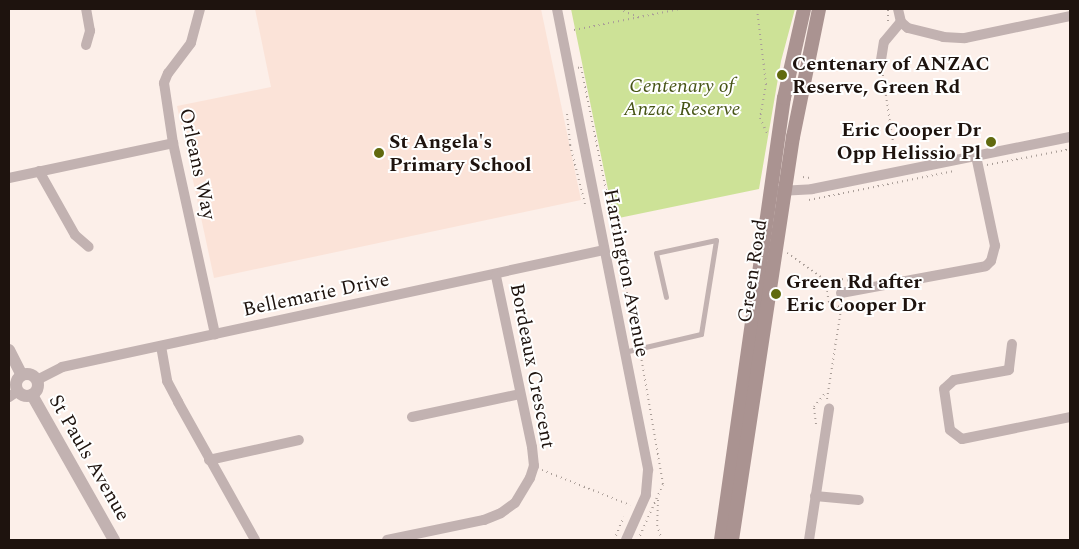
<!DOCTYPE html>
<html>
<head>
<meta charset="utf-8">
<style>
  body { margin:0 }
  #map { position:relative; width:1079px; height:549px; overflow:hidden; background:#fcefe9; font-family:Spectral,serif }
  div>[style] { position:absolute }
  .built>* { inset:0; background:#fbe3d8 }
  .green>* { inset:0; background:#cde297 }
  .path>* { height:2px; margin-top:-1px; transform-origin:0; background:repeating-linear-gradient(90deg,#aa9e98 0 1px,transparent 0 5px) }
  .service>* { height:5px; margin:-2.5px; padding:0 2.5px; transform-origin:2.5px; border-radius:2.5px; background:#c2b2b1 }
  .minor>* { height:10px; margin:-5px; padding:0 5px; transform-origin:5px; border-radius:5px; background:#c2b2b1 }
  .tertiary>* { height:12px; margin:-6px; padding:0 6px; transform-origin:6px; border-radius:6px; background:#c2b2b1 }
  .tertiary>.ring { margin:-6px; padding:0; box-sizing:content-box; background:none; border:12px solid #c2b2b1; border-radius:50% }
  .secondary>* { height:14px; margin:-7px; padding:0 7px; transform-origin:7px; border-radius:7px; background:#aa9391 }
  .dots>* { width:14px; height:14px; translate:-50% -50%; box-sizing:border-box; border:2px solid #fff; border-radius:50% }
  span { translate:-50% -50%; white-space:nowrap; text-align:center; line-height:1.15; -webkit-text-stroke:4px #fff; paint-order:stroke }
  .poi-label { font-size:20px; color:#1e130e; font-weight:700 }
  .left { translate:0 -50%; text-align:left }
  .right { translate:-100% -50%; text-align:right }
  .park-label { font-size:20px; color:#465415; font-style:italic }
  .street-label { font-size:20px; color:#1e130e }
  .frame { position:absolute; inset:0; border:10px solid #1e130e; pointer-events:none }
</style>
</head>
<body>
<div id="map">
  <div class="built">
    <i style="clip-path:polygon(255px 9px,541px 9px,581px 200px,214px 278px,177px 106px,271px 87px)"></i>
  </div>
  <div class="green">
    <i style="clip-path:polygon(571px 9px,795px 9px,781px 61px,759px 189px,614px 219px)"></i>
  </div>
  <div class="path">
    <i style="left:619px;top:9px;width:21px;rotate:23deg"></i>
    <i style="left:757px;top:9px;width:76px;rotate:83.2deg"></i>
    <i style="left:766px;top:84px;width:35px;rotate:100deg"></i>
    <i style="left:760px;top:118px;width:19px;rotate:65deg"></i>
    <i style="left:888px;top:10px;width:13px;rotate:90deg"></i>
    <i style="left:574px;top:30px;width:108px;rotate:-11.2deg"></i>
    <i style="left:578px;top:68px;width:3px;rotate:-18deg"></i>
    <i style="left:581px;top:67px;width:281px;rotate:78.5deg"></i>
    <i style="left:882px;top:70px;width:92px;rotate:81.3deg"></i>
    <i style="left:567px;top:114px;width:31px;rotate:84deg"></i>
    <i style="left:570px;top:145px;width:61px;rotate:75.7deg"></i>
    <i style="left:987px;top:165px;width:85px;rotate:-10.9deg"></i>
    <i style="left:803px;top:177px;width:7px;rotate:8deg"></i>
    <i style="left:809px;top:200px;width:148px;rotate:-11.3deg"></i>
    <i style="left:787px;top:253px;width:57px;rotate:35.1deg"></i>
    <i style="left:843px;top:309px;width:16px;rotate:-153deg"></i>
    <i style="left:829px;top:302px;width:10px;rotate:-101deg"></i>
    <i style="left:827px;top:292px;width:10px;rotate:-66deg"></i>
    <i style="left:831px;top:283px;width:12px;rotate:-20deg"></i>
    <i style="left:842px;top:279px;width:8px;rotate:14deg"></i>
    <i style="left:827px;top:399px;width:97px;rotate:-81.1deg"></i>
    <i style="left:816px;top:424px;width:17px;rotate:-97deg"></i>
    <i style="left:814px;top:407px;width:19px;rotate:-51deg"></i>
    <i style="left:542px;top:470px;width:95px;rotate:21.7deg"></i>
    <i style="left:658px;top:500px;width:25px;rotate:92deg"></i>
    <i style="left:657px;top:525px;width:16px;rotate:72deg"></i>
    <i style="left:614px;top:540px;width:25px;rotate:-67deg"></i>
    <i style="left:638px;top:540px;width:61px;rotate:-65.9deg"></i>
    <i style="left:663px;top:484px;width:130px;rotate:-99.8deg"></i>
  </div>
  <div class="service">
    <i style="left:624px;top:352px;width:79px;rotate:-13.2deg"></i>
    <i style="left:701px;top:334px;width:95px;rotate:-80.9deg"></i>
    <i style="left:716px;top:240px;width:61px;rotate:167.8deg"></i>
    <i style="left:656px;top:253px;width:45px;rotate:77.2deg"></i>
  </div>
  <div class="minor">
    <i style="left:200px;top:9px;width:35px;rotate:105deg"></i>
    <i style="left:191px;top:43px;width:38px;rotate:127deg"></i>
    <i style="left:168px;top:73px;width:11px;rotate:112deg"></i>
    <i style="left:164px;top:83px;width:61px;rotate:81.5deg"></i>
    <i style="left:173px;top:143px;width:196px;rotate:77.6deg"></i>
    <i style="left:557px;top:9px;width:470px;rotate:78.8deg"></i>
    <i style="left:648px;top:470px;width:25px;rotate:95deg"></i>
    <i style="left:646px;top:495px;width:49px;rotate:114deg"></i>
    <i style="left:898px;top:9px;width:13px;rotate:77deg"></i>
    <i style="left:901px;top:22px;width:9px;rotate:41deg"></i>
    <i style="left:908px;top:28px;width:36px;rotate:14deg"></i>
    <i style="left:943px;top:37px;width:22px;rotate:3deg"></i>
    <i style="left:965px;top:38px;width:107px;rotate:-11.8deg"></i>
    <i style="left:86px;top:45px;width:15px;rotate:-74deg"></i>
    <i style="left:90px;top:31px;width:22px;rotate:-100deg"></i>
    <i style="left:881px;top:60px;width:18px;rotate:-81deg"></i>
    <i style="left:884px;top:42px;width:26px;rotate:-50deg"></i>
    <i style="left:39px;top:171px;width:73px;rotate:60.6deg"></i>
    <i style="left:75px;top:235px;width:18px;rotate:41deg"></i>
    <i style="left:9px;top:178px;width:168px;rotate:-12deg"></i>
    <i style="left:779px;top:191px;width:33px;rotate:-3deg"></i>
    <i style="left:812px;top:189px;width:263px;rotate:-11.4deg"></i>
    <i style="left:841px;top:293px;width:147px;rotate:-10.5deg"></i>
    <i style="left:986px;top:266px;width:7px;rotate:-45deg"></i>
    <i style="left:991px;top:261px;width:16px;rotate:-75deg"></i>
    <i style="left:995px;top:246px;width:92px;rotate:-101.9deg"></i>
    <i style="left:1012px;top:344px;width:26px;rotate:97deg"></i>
    <i style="left:1009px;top:370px;width:56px;rotate:169.7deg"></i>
    <i style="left:954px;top:380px;width:13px;rotate:138deg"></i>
    <i style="left:944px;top:389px;width:41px;rotate:81.7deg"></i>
    <i style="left:950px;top:430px;width:15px;rotate:37deg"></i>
    <i style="left:962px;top:439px;width:110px;rotate:-11.5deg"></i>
    <i style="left:161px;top:346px;width:36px;rotate:80deg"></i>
    <i style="left:167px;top:381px;width:24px;rotate:62deg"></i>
    <i style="left:178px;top:402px;width:158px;rotate:60.8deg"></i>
    <i style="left:37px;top:380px;width:28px;rotate:-27deg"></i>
    <i style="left:62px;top:367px;width:554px;rotate:-12.18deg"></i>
    <i style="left:9px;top:397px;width:11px;rotate:-34deg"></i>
    <i style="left:412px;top:417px;width:110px;rotate:-12deg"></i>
    <i style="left:209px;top:460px;width:92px;rotate:-12.5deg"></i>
    <i style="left:815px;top:496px;width:44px;rotate:5.2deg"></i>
    <i style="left:387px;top:540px;width:99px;rotate:-11.7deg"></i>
    <i style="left:484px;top:520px;width:18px;rotate:-22deg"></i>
    <i style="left:501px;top:513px;width:17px;rotate:-36deg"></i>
    <i style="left:515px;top:503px;width:29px;rotate:-59deg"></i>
    <i style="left:530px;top:478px;width:13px;rotate:-72deg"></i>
    <i style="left:534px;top:466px;width:19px;rotate:-96deg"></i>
    <i style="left:532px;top:447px;width:175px;rotate:-101.9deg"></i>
    <i style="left:809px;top:540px;width:133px;rotate:-81.3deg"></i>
  </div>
  <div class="tertiary">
    <i style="left:9px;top:350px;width:28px;rotate:63deg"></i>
    <i class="ring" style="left:16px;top:374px;width:10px;height:10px"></i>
    <i style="left:32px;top:395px;width:167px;rotate:60.5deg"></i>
  </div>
  <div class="secondary">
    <i style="left:721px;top:540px;width:446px;rotate:-81.9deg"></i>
    <i style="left:784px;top:98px;width:91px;rotate:-77.3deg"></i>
    <i style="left:732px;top:540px;width:408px;rotate:-81.4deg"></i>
    <i style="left:793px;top:137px;width:131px;rotate:-78.5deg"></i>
  </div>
  <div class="dots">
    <i style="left:782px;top:75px;background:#616a0f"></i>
    <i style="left:991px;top:142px;background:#616a0f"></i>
    <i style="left:379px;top:153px;background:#616a0f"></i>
    <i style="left:776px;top:294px;background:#616a0f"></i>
  </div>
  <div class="poi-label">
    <span class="left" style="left:792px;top:76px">Centenary of ANZAC<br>Reserve, Green Rd</span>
    <span class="right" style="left:981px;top:142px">Eric Cooper Dr<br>Opp Helissio Pl</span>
    <span class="left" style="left:389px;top:154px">St Angela's<br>Primary School</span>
    <span class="left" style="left:786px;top:294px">Green Rd after<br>Eric Cooper Dr</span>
  </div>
  <div class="park-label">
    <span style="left:682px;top:98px">Centenary of<br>Anzac Reserve</span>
  </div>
  <div class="street-label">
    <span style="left:197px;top:164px;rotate:78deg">Orleans Way</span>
    <span style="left:753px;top:271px;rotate:-81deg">Green Road</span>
    <span style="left:626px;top:273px;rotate:79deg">Harrington Avenue</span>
    <span style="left:316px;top:295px;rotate:-12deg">Bellemarie Drive</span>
    <span style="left:532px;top:366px;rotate:79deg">Bordeaux Crescent</span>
    <span style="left:89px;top:458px;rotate:60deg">St Pauls Avenue</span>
  </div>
  <div class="frame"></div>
</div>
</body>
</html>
